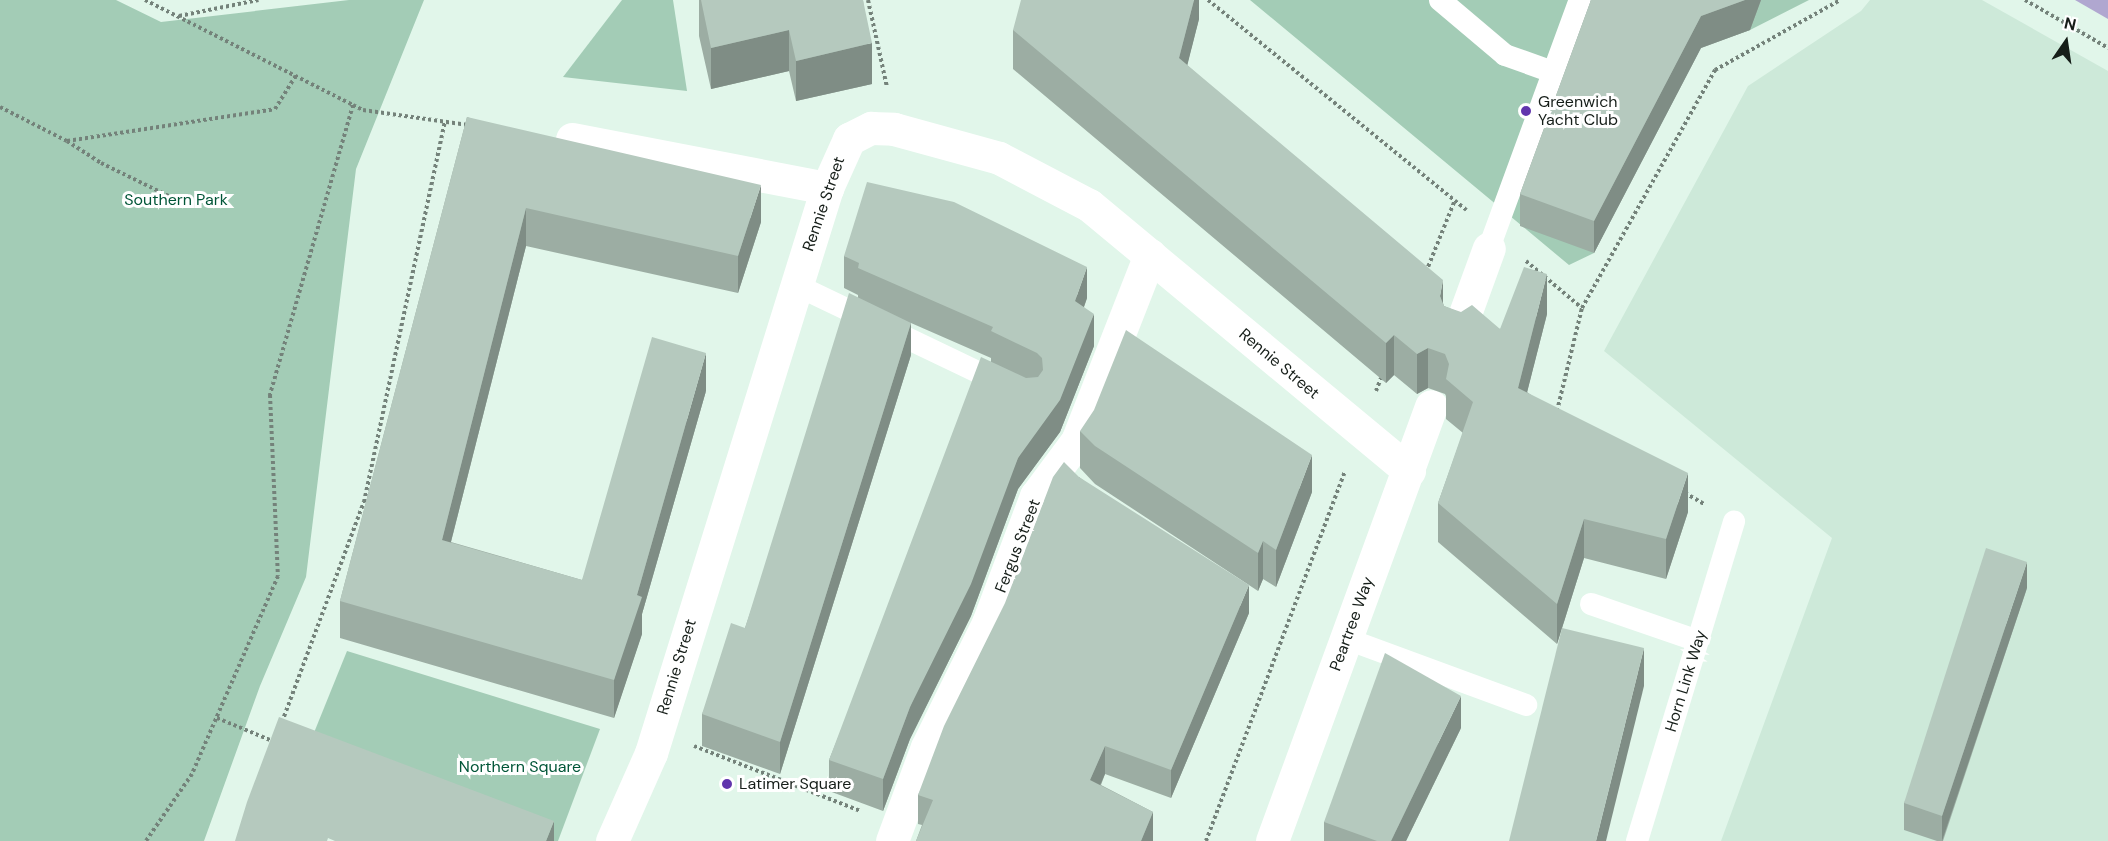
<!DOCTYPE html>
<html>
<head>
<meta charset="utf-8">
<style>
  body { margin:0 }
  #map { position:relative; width:2108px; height:841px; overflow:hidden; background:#e1f6ea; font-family:"DM Sans",sans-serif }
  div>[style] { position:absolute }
  .built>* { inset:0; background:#cde9d9 }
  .green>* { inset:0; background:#a3ccb6 }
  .water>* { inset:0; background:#b0a7d0 }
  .path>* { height:4px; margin-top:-2px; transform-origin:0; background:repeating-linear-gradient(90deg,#74827a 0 3px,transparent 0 6px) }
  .lane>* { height:22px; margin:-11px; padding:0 11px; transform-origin:11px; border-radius:11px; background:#fff }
  .street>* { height:33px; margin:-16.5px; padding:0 16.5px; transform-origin:16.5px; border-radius:16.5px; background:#fff }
  .wall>* { inset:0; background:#9cada3 }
  .shaded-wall>* { inset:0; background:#7f8d85 }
  .building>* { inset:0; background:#b5c9be }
  .dots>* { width:16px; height:16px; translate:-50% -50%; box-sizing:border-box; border:3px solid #fff; border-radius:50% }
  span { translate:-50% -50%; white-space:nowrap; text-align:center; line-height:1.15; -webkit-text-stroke:6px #fff; paint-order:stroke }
  .poi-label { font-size:16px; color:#161e19 }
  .left { translate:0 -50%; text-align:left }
  .park-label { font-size:16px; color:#005537 }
  .street-label { font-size:16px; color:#161e19 }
  .north { position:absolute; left:2036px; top:12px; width:60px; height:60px; -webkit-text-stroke:4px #fff; paint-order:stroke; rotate:13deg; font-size:16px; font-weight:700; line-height:24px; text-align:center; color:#161e19 }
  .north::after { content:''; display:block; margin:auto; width:21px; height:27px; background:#161e19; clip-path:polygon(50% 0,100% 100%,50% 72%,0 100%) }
</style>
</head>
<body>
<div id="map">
  <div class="built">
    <i style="clip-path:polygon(1870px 0,1982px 0,2108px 71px,2108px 841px,1721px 841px,1832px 538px,1604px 351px,1748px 86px,1861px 11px)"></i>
  </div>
  <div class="green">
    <i style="clip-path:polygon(0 0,116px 0,161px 22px,349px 0,424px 0,356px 169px,306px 577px,260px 686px,204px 841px,0 841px)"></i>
    <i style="clip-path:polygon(622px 0,673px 0,687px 91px,563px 77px)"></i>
    <i style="clip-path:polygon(1250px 0,1809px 0,1750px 30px,1698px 48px,1594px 253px,1569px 265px)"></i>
    <i style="clip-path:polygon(347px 651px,600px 729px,558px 841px,544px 841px,307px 750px)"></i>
  </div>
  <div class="water">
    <i style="clip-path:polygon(2075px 0,2108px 0,2108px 19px)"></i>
  </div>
  <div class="path">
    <i style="left:145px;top:0;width:233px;rotate:26.8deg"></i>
    <i style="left:353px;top:105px;width:302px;rotate:106deg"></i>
    <i style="left:270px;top:395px;width:181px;rotate:87.5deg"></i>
    <i style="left:278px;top:576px;width:216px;rotate:113.5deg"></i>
    <i style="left:192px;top:774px;width:81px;rotate:124.5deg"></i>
    <i style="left:868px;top:0;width:89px;rotate:77.7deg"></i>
    <i style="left:1208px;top:0;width:333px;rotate:39.1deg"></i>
    <i style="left:2025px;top:0;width:96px;rotate:30deg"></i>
    <i style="left:179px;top:16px;width:81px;rotate:-11.4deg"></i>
    <i style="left:353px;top:105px;width:11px;rotate:27deg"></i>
    <i style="left:363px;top:110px;width:106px;rotate:8.1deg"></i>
    <i style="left:0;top:107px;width:75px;rotate:26.9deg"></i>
    <i style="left:67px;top:141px;width:210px;rotate:-8.7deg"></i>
    <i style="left:275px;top:109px;width:39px;rotate:-58deg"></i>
    <i style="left:67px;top:141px;width:40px;rotate:32.9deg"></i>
    <i style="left:101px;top:163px;width:93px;rotate:26deg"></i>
    <i style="left:1526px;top:261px;width:73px;rotate:40deg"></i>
    <i style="left:1582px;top:308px;width:273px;rotate:-60.8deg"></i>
    <i style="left:1715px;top:70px;width:143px;rotate:-29.2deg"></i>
    <i style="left:1426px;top:272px;width:78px;rotate:-68.1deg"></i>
    <i style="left:1376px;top:391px;width:14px;rotate:-69deg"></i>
    <i style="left:1557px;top:411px;width:106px;rotate:-76.4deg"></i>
    <i style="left:1685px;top:493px;width:22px;rotate:30deg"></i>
    <i style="left:217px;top:718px;width:63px;rotate:22.5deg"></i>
    <i style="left:282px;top:722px;width:235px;rotate:-69.6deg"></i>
    <i style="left:364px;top:502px;width:389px;rotate:-78deg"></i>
    <i style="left:694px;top:746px;width:179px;rotate:21.3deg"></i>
    <i style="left:1206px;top:841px;width:395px;rotate:-69.4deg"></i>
  </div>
  <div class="lane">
    <i style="left:1440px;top:0;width:85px;rotate:40.2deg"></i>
    <i style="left:1505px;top:55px;width:51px;rotate:19.5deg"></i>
    <i style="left:1489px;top:248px;width:264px;rotate:-69.9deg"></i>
    <i style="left:796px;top:285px;width:229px;rotate:25.6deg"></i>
    <i style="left:1591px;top:604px;width:113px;rotate:19.1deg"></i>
    <i style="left:1347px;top:639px;width:191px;rotate:20.2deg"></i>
    <i style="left:1637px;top:841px;width:334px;rotate:-73.1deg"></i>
  </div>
  <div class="street">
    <i style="left:572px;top:139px;width:260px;rotate:10.9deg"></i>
    <i style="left:1458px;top:333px;width:90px;rotate:-70deg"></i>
    <i style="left:612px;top:841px;width:96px;rotate:-66.1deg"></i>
    <i style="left:651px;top:753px;width:592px;rotate:-72.7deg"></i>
    <i style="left:827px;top:188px;width:54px;rotate:-65.8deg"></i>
    <i style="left:849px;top:139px;width:25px;rotate:-27deg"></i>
    <i style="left:871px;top:128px;width:23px;rotate:2deg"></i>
    <i style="left:894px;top:129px;width:109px;rotate:15.4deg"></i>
    <i style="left:999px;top:158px;width:102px;rotate:27.6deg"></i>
    <i style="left:1089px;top:205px;width:416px;rotate:39.7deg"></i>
    <i style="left:892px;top:841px;width:100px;rotate:-69.6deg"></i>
    <i style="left:927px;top:747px;width:138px;rotate:-63.8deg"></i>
    <i style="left:988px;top:623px;width:136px;rotate:-69.3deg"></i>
    <i style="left:1036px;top:496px;width:69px;rotate:-53.3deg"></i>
    <i style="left:1077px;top:441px;width:200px;rotate:-68.6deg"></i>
    <i style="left:1272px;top:841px;width:463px;rotate:-69.9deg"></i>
  </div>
  <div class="wall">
    <i style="clip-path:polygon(699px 0,863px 0,872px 84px,796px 101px,789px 71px,711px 89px,699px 36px)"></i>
    <i style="clip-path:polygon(1199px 0,1199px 19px,1187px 65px,1443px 303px,1444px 306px,1500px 329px,1547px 314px,1527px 392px,1688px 512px,1666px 579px,1584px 558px,1557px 644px,1438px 542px,1438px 503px,1463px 433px,1446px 419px,1446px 396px,1445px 394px,1428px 388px,1417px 394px,1394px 375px,1386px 383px,1013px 69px,1013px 30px)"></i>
    <i style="clip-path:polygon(1591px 0,1761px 0,1750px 30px,1701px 48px,1594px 253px,1520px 226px,1520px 194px)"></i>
    <i style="clip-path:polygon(467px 117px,761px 222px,738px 293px,526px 246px,451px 542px,582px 580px,706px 391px,642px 614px,642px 634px,614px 718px,340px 638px,340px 601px)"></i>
    <i style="clip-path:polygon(844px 256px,1087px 298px,1084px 307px,1094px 346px,1060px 432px,1018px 489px,971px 616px,910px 739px,883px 811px,829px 791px,829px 760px,991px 361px,991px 358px,911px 323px,911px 355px,780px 774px,702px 746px,702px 714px,745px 628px,858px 297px,858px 295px,844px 288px)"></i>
    <i style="clip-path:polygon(1080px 431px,1312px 492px,1276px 587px,1263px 579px,1258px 591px,1095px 484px,1080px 468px)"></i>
    <i style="clip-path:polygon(1079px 477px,1249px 613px,1171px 798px,1105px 774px,1101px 785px,1153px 812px,1153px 841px,916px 841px,922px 825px,918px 824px,918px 795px)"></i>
    <i style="clip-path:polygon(2027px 588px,1943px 841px,1937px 841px,1904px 830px,1904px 803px)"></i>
    <i style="clip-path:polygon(1461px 728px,1406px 841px,1324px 841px,1324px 822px)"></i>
  </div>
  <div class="shaded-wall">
    <i style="clip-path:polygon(1194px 0,1199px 0,1199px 19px,1179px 98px,1179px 58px)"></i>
    <i style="clip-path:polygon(1745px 0,1761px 0,1750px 30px,1701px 48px,1594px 253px,1594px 221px,1701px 16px)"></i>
    <i style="clip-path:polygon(789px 30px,789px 71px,711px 89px,711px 48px)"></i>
    <i style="clip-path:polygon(872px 43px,872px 84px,796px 101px,796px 61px)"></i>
    <i style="clip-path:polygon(761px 185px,761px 222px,738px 293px,738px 256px)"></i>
    <i style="clip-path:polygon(526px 208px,526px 246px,442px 577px,442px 540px)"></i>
    <i style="clip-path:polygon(1087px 267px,1087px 298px,1075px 332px,1075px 301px)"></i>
    <i style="clip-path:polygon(1547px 274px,1547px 314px,1518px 428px,1518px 388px)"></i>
    <i style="clip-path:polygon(1443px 280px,1443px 320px,1440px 296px)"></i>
    <i style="clip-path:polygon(1094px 314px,1094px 346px,1060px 432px,1018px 489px,971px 616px,910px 739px,883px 811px,883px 779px,910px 707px,1018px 458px)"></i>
    <i style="clip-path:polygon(911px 323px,911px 355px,780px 774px,780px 742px)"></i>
    <i style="clip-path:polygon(1394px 335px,1394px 375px,1386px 383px,1386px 343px)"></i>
    <i style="clip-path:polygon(1428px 348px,1428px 388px,1417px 394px,1417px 354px)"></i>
    <i style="clip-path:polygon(706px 353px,706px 391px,642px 614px,642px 634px,614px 718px,614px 680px,637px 595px)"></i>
    <i style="clip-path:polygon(1312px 455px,1312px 492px,1276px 587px,1276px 550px)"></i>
    <i style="clip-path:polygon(1688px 473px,1688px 512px,1666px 579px,1666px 539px)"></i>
    <i style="clip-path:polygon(1584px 519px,1584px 558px,1557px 644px,1557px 604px)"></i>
    <i style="clip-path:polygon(1263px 541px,1263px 579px,1258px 591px,1258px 553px)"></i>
    <i style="clip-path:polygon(2027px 562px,2027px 588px,1942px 841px,1942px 816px)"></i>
    <i style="clip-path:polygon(1249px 585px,1249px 613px,1171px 798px,1171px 770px)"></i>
    <i style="clip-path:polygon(1644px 648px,1644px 686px,1606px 841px,1596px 841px)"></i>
    <i style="clip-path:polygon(1461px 696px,1461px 728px,1406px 841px,1391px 841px)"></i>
    <i style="clip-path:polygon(1105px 746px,1105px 774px,1090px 808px,1090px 780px)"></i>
    <i style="clip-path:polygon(1153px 812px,1153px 841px,1141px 841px)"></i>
    <i style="clip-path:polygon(554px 821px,554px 841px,546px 841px)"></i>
  </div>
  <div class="building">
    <i style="clip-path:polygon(701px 0,863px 0,872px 43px,796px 61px,789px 30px,711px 48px)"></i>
    <i style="clip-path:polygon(1021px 0,1194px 0,1179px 58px,1443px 280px,1440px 296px,1444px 306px,1461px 312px,1472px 305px,1500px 329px,1524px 267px,1547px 274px,1518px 388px,1688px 473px,1666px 539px,1584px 519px,1557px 604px,1438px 503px,1473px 402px,1446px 379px,1449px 364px,1445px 354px,1428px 348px,1417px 354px,1394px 335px,1386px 343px,1013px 30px)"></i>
    <i style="clip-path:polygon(1591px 0,1745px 0,1701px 16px,1594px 221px,1520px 194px)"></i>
    <i style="clip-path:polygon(467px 117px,761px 185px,738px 256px,526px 208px,442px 540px,582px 580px,652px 337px,706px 353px,637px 595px,642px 597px,614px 680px,340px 601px)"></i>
    <i style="clip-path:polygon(867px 182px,954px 202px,1087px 267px,1075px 301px,1094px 314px,1060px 400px,1018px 458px,971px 584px,910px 707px,883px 779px,829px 760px,981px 357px,1026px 378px,1038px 377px,1043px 370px,1042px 358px,1037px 353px,991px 331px,993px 327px,858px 268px,859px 263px,844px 256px)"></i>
    <i style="clip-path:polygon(849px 293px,911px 323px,780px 742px,702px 714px,731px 623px,745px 628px)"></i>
    <i style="clip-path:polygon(1126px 330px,1312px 455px,1276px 550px,1263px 541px,1258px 553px,1095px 446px,1080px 431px,1094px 410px)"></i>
    <i style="clip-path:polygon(1064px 462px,1079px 477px,1249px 585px,1171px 770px,1105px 746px,1090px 780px,1153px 812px,1141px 841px,916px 841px,933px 800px,918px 795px,944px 726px,1005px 603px,1053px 477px)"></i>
    <i style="clip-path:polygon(1986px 548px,2027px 562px,1942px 816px,1904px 803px)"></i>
    <i style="clip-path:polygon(1562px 628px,1644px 648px,1596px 841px,1509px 841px)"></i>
    <i style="clip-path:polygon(1385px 653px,1461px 696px,1391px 841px,1377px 841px,1324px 822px)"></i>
    <i style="clip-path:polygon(279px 717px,554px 821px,546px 841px,335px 841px,328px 838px,327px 841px,235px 841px,247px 802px)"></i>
  </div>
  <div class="dots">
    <i style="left:1526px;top:111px;background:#6135ad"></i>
    <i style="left:727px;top:784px;background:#6135ad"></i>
  </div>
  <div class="poi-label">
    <span class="left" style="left:1538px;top:111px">Greenwich<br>Yacht Club</span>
    <span class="left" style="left:739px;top:784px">Latimer Square</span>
  </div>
  <div class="park-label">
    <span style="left:176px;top:200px">Southern Park</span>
    <span style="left:520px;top:767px">Northern Square</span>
  </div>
  <div class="street-label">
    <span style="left:824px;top:204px;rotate:-71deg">Rennie Street</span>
    <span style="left:1279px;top:364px;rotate:40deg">Rennie Street</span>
    <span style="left:1018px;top:546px;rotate:-69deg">Fergus Street</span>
    <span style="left:1352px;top:624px;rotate:-70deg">Peartree Way</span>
    <span style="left:677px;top:667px;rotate:-73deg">Rennie Street</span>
    <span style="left:1686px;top:681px;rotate:-73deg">Horn Link Way</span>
  </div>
  <div class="north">N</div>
</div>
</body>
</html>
